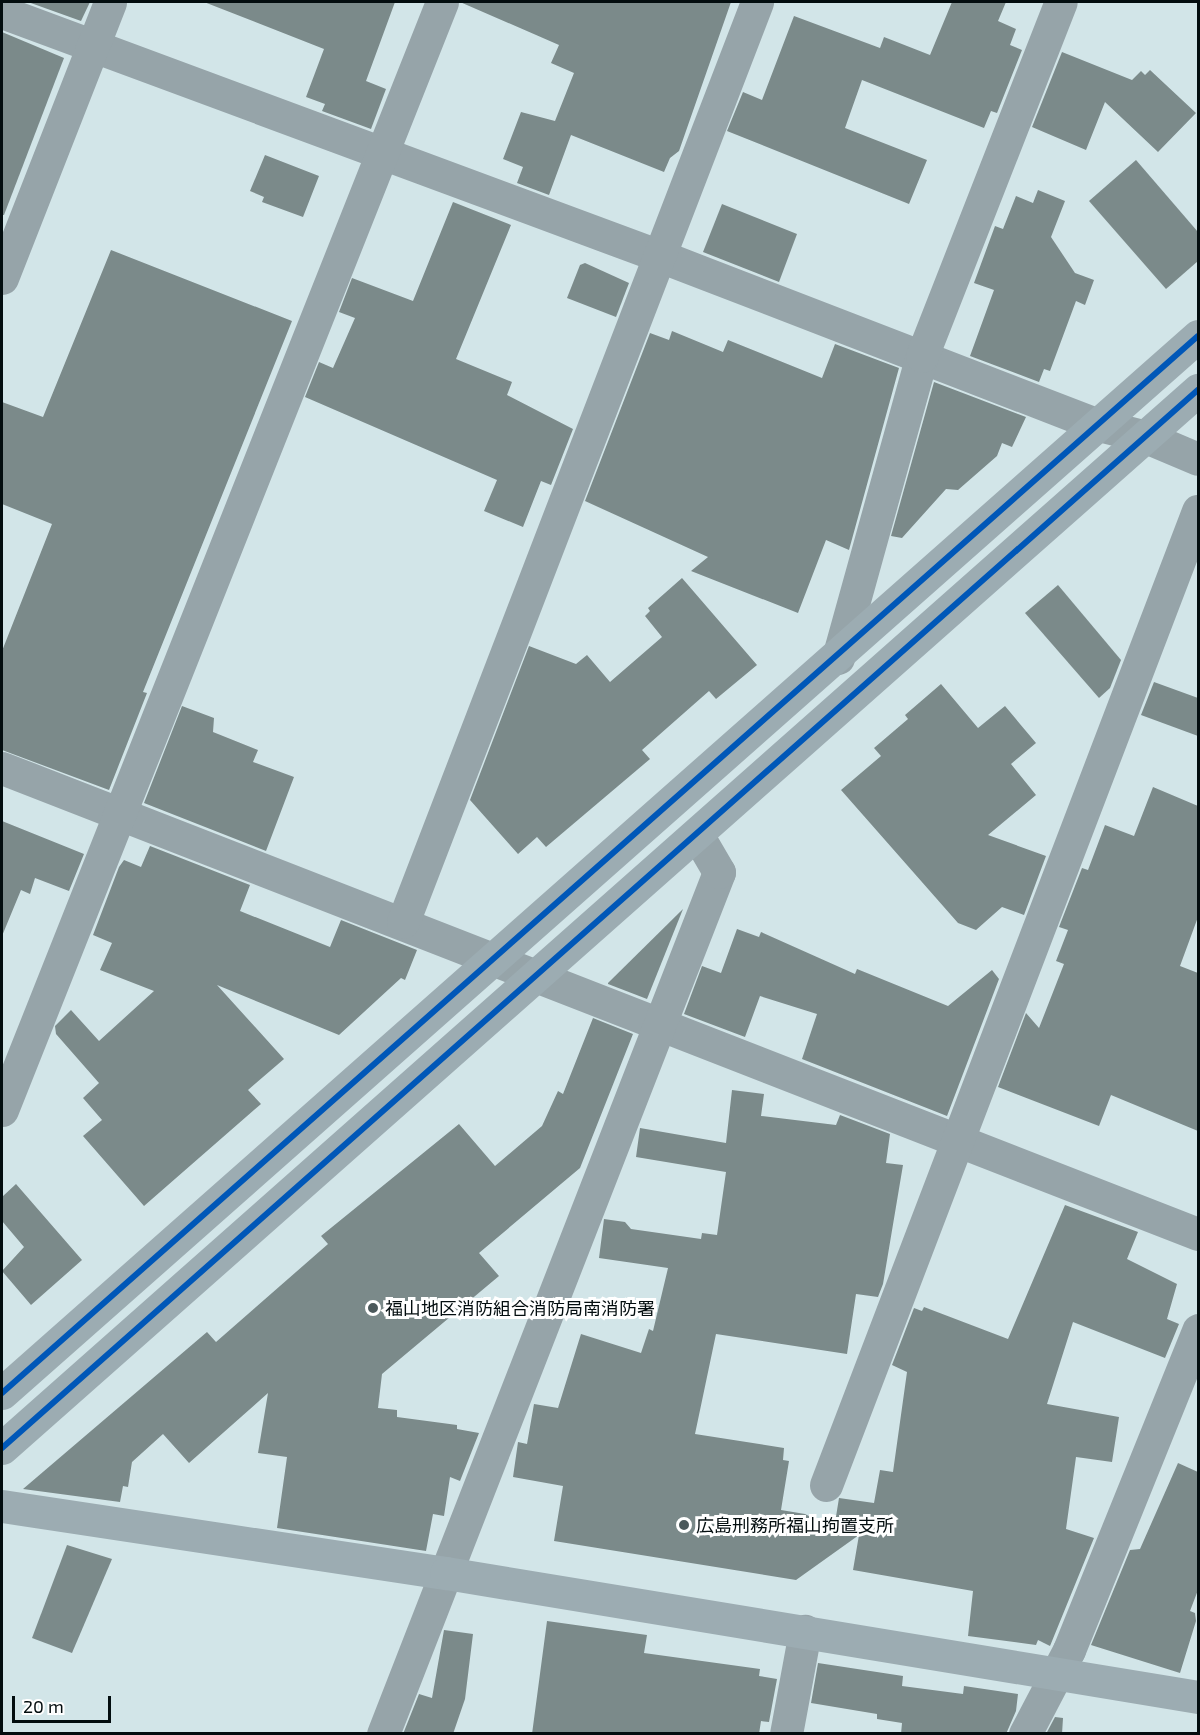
<!DOCTYPE html>
<html>
<head>
<meta charset="utf-8">
<style>
  body { margin:0 }
  #map { position:relative; width:1200px; height:1735px; overflow:hidden; background:#d2e5e8; font-family:"Exo 2","Noto Sans JP",sans-serif }
  div>[style] { position:absolute }
  .building>* { inset:0; background:#7b8a8a }
  .street>* { height:33px; margin:-16.5px; padding:0 16.5px; transform-origin:16.5px; border-radius:16.5px; background:#96a4a9 }
  .secondary>* { height:33px; margin:-16.5px; padding:0 16.5px; transform-origin:16.5px; border-radius:16.5px; background:#9cacb2 }
  .cycleway>* { height:6px; margin:-3px; padding:0 3px; transform-origin:3px; border-radius:3px; background:#0057b8 }
  .dots>* { width:16px; height:16px; translate:-50% -50%; box-sizing:border-box; border:3px solid #fff; border-radius:50% }
  span { translate:-50% -50%; white-space:nowrap; text-align:center; line-height:1.15; -webkit-text-stroke:6px #fff; paint-order:stroke }
  .poi-label { font-size:18px; color:#030d0f }
  .left { translate:0 -50%; text-align:left }
  .frame { position:absolute; inset:0; border:3px solid #030d0f; pointer-events:none }
  .scale { position:absolute; left:12px; top:1696px; width:99px; height:27px; box-sizing:border-box; border:3px solid #030d0f; border-top:0; padding-left:8px; font-size:18px; line-height:21px; white-space:nowrap; color:#030d0f; -webkit-text-stroke:4px #fff; paint-order:stroke }
</style>
</head>
<body>
<div id="map">
  <div class="building">
    <i style="clip-path:polygon(28px 2px,90px 2px,81px 21px)"></i>
    <i style="clip-path:polygon(204px 2px,395px 2px,366px 81px,386px 89px,371px 129px,322px 111px,325px 104px,306px 97px,324px 49px)"></i>
    <i style="clip-path:polygon(460px 2px,731px 2px,679px 151px,670px 158px,664px 172px,571px 135px,549px 195px,517px 183px,523px 167px,503px 159px,521px 112px,555px 121px,574px 73px,551px 63px,559px 45px)"></i>
    <i style="clip-path:polygon(952px 2px,1006px 2px,998px 21px,1016px 29px,1010px 45px,1022px 50px,997px 113px,991px 111px,984px 128px,862px 80px,845px 128px,927px 160px,909px 204px,727px 131px,743px 92px,762px 100px,794px 16px,880px 48px,884px 37px,930px 55px)"></i>
    <i style="clip-path:polygon(2px 32px,64px 58px,4px 215px,2px 215px)"></i>
    <i style="clip-path:polygon(1062px 52px,1132px 80px,1141px 71px,1145px 75px,1150px 70px,1196px 113px,1158px 152px,1105px 102px,1086px 150px,1032px 127px)"></i>
    <i style="clip-path:polygon(265px 155px,319px 176px,303px 217px,262px 202px,264px 197px,250px 191px)"></i>
    <i style="clip-path:polygon(1136px 160px,1198px 232px,1198px 261px,1166px 289px,1089px 201px)"></i>
    <i style="clip-path:polygon(1038px 190px,1065px 201px,1051px 237px,1075px 273px,1094px 280px,1085px 305px,1076px 301px,1050px 371px,1044px 369px,1039px 382px,970px 356px,994px 290px,974px 283px,995px 226px,1003px 229px,1016px 196px,1033px 203px)"></i>
    <i style="clip-path:polygon(453px 202px,511px 225px,456px 359px,512px 382px,507px 395px,573px 429px,551px 485px,541px 481px,523px 527px,484px 511px,497px 480px,305px 397px,319px 362px,333px 368px,355px 318px,339px 312px,352px 278px,413px 301px)"></i>
    <i style="clip-path:polygon(722px 204px,797px 234px,779px 282px,703px 252px)"></i>
    <i style="clip-path:polygon(111px 250px,292px 321px,143px 692px,147px 693px,109px 790px,2px 750px,2px 651px,52px 524px,2px 504px,2px 402px,43px 417px)"></i>
    <i style="clip-path:polygon(585px 263px,629px 283px,616px 317px,567px 298px,580px 265px)"></i>
    <i style="clip-path:polygon(672px 331px,723px 352px,728px 340px,822px 378px,835px 344px,899px 368px,849px 550px,826px 540px,798px 613px,691px 571px,708px 557px,585px 501px,650px 333px,669px 340px)"></i>
    <i style="clip-path:polygon(934px 382px,1026px 417px,1012px 447px,1002px 443px,997px 456px,958px 490px,946px 489px,902px 538px,891px 536px)"></i>
    <i style="clip-path:polygon(682px 578px,757px 665px,716px 699px,709px 691px,642px 750px,650px 759px,546px 847px,537px 837px,518px 854px,470px 800px,529px 646px,576px 664px,587px 655px,610px 682px,662px 637px,645px 616px,650px 611px,648px 608px)"></i>
    <i style="clip-path:polygon(1058px 585px,1121px 660px,1110px 688px,1099px 698px,1025px 613px)"></i>
    <i style="clip-path:polygon(1154px 682px,1198px 698px,1198px 736px,1141px 715px)"></i>
    <i style="clip-path:polygon(941px 684px,978px 728px,1005px 706px,1036px 743px,1011px 764px,1036px 795px,988px 835px,1046px 856px,1024px 915px,1002px 907px,976px 930px,958px 923px,841px 790px,881px 756px,874px 748px,908px 719px,905px 715px)"></i>
    <i style="clip-path:polygon(182px 706px,214px 718px,213px 732px,258px 750px,253px 762px,294px 777px,266px 851px,144px 803px)"></i>
    <i style="clip-path:polygon(1153px 787px,1198px 806px,1198px 917px,1180px 966px,1198px 973px,1198px 1131px,1111px 1095px,1099px 1126px,998px 1087px,1026px 1013px,1039px 1028px,1064px 964px,1056px 961px,1068px 930px,1059px 927px,1082px 868px,1088px 870px,1105px 825px,1134px 836px)"></i>
    <i style="clip-path:polygon(2px 821px,84px 854px,69px 891px,35px 878px,30px 894px,21px 890px,2px 936px)"></i>
    <i style="clip-path:polygon(150px 846px,250px 885px,240px 911px,330px 947px,341px 920px,417px 950px,405px 980px,401px 978px,339px 1035px,217px 985px,284px 1059px,248px 1090px,261px 1104px,144px 1206px,83px 1136px,102px 1120px,83px 1098px,99px 1083px,56px 1034px,55px 1026px,71px 1010px,99px 1041px,154px 991px,100px 970px,112px 943px,93px 935px,119px 867px,124px 860px,141px 867px)"></i>
    <i style="clip-path:polygon(683px 909px,647px 999px,608px 984px,608px 983px)"></i>
    <i style="clip-path:polygon(737px 929px,759px 937px,761px 932px,855px 974px,857px 969px,948px 1006px,992px 970px,999px 979px,947px 1116px,802px 1059px,817px 1014px,760px 996px,745px 1037px,684px 1014px,702px 966px,721px 973px)"></i>
    <i style="clip-path:polygon(593px 1018px,633px 1034px,580px 1168px,479px 1253px,499px 1276px,382px 1374px,378px 1408px,397px 1410px,397px 1417px,457px 1425px,457px 1429px,479px 1433px,460px 1481px,450px 1477px,444px 1516px,433px 1514px,426px 1551px,277px 1528px,287px 1457px,258px 1453px,268px 1393px,189px 1463px,163px 1434px,132px 1462px,128px 1487px,123px 1486px,120px 1502px,23px 1489px,207px 1332px,216px 1342px,328px 1244px,321px 1236px,459px 1124px,495px 1166px,542px 1126px,558px 1091px,563px 1094px)"></i>
    <i style="clip-path:polygon(732px 1090px,764px 1094px,761px 1116px,836px 1125px,840px 1115px,890px 1134px,886px 1163px,903px 1165px,883px 1284px,878px 1297px,856px 1294px,847px 1354px,716px 1334px,695px 1434px,784px 1448px,783px 1460px,789px 1461px,781px 1510px,805px 1514px,834px 1529px,839px 1498px,874px 1503px,880px 1470px,893px 1472px,907px 1372px,892px 1365px,914px 1308px,922px 1311px,924px 1307px,1008px 1339px,1065px 1205px,1138px 1232px,1127px 1259px,1177px 1284px,1167px 1319px,1179px 1324px,1165px 1358px,1073px 1322px,1047px 1404px,1119px 1417px,1112px 1462px,1076px 1457px,1066px 1529px,1094px 1538px,1050px 1646px,1038px 1640px,1036px 1645px,968px 1636px,973px 1591px,853px 1570px,859px 1535px,796px 1580px,554px 1541px,563px 1486px,513px 1477px,518px 1442px,527px 1444px,534px 1404px,558px 1408px,581px 1334px,641px 1353px,649px 1329px,653px 1331px,668px 1268px,599px 1258px,604px 1219px,625px 1222px,631px 1229px,701px 1239px,702px 1233px,717px 1235px,726px 1172px,636px 1157px,640px 1128px,726px 1143px)"></i>
    <i style="clip-path:polygon(16px 1184px,82px 1260px,31px 1305px,2px 1271px,24px 1247px,2px 1221px,2px 1197px)"></i>
    <i style="clip-path:polygon(1178px 1463px,1198px 1472px,1198px 1590px,1190px 1611px,1195px 1613px,1196px 1621px,1180px 1673px,1091px 1645px,1130px 1550px,1140px 1549px)"></i>
    <i style="clip-path:polygon(67px 1545px,112px 1559px,72px 1653px,32px 1638px)"></i>
    <i style="clip-path:polygon(547px 1621px,647px 1635px,644px 1653px,760px 1669px,759px 1676px,777px 1679px,769px 1722px,761px 1721px,759px 1734px,532px 1734px)"></i>
    <i style="clip-path:polygon(444px 1630px,473px 1634px,465px 1699px,453px 1734px,403px 1734px,419px 1694px,432px 1698px)"></i>
    <i style="clip-path:polygon(818px 1663px,903px 1676px,902px 1686px,963px 1694px,964px 1686px,1018px 1694px,1016px 1711px,1006px 1734px,901px 1734px,902px 1723px,877px 1719px,877px 1714px,811px 1703px)"></i>
    <i style="clip-path:polygon(1055px 1717px,1063px 1718px,1062px 1734px,1046px 1734px)"></i>
  </div>
  <div class="street">
    <i style="left:2px;top:12px;width:702px;rotate:20.35deg"></i>
    <i style="left:660px;top:256px;width:466px;rotate:21.1deg"></i>
    <i style="left:1095px;top:424px;width:53px;rotate:14.3deg"></i>
    <i style="left:1146px;top:437px;width:56px;rotate:22.9deg"></i>
    <i style="left:2px;top:278px;width:296px;rotate:-68.6deg"></i>
    <i style="left:838px;top:658px;width:313px;rotate:-74.5deg"></i>
    <i style="left:922px;top:356px;width:380px;rotate:-68.6deg"></i>
    <i style="left:2px;top:768px;width:1284px;rotate:21.29deg"></i>
    <i style="left:403px;top:922px;width:986px;rotate:-68.95deg"></i>
    <i style="left:2px;top:1110px;width:1192px;rotate:-68.34deg"></i>
    <i style="left:826px;top:1485px;width:1043px;rotate:-69.1deg"></i>
    <i style="left:383px;top:1734px;width:925px;rotate:-68.7deg"></i>
    <i style="left:719px;top:872px;width:42px;rotate:-120.3deg"></i>
    <i style="left:786px;top:1734px;width:105px;rotate:-79.5deg"></i>
    <i style="left:1025px;top:1734px;width:95px;rotate:-62.4deg"></i>
    <i style="left:1069px;top:1650px;width:345px;rotate:-68deg"></i>
  </div>
  <div class="secondary">
    <i style="left:2px;top:1393px;width:1596px;rotate:-41.47deg"></i>
    <i style="left:2px;top:1448px;width:1597px;rotate:-41.5deg"></i>
    <i style="left:2px;top:1506px;width:449px;rotate:8.6deg"></i>
    <i style="left:446px;top:1573px;width:762px;rotate:9.36deg"></i>
  </div>
  <div class="cycleway">
    <i style="left:2px;top:1393px;width:1596px;rotate:-41.47deg"></i>
    <i style="left:2px;top:1448px;width:1597px;rotate:-41.5deg"></i>
  </div>
  <div class="dots">
    <i style="left:373px;top:1308px;background:#4b595b"></i>
    <i style="left:684px;top:1525px;background:#4b595b"></i>
  </div>
  <div class="poi-label">
    <span class="left" style="left:385px;top:1308px">福山地区消防組合消防局南消防署</span>
    <span class="left" style="left:696px;top:1525px">広島刑務所福山拘置支所</span>
  </div>
  <div class="frame"></div>
  <div class="scale">20 m</div>
</div>
</body>
</html>
